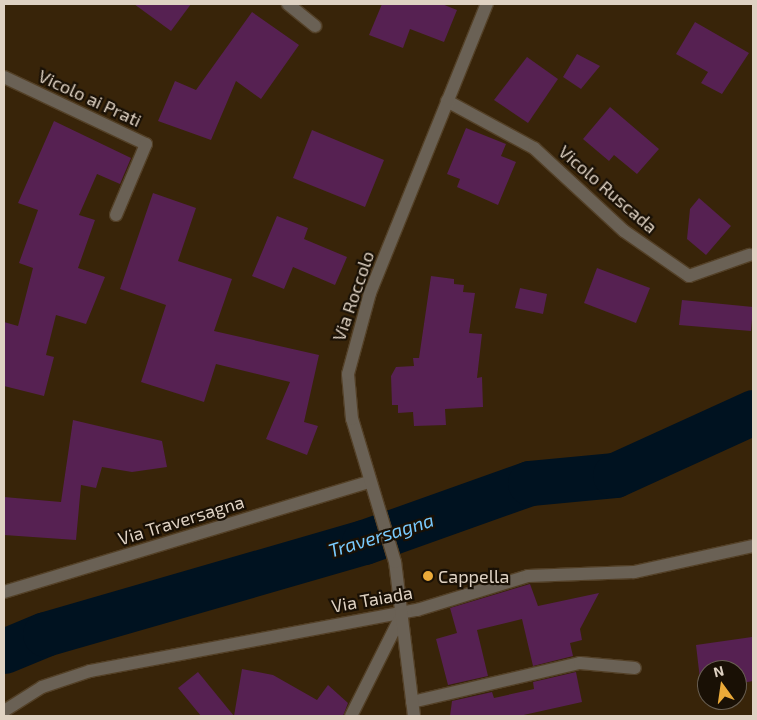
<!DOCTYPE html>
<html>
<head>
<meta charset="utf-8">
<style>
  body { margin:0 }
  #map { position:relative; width:757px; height:720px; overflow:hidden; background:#382409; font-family:"Exo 2",sans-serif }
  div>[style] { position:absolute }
  .river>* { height:45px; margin:-22.5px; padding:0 22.5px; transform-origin:22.5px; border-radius:22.5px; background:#001220 }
  .building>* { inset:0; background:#562152 }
  .roads { filter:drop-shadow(1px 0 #534027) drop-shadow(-1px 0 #534027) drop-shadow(0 1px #534027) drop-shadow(0 -1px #534027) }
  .minor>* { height:12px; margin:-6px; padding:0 6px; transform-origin:6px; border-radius:6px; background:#6a6155 }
  .dots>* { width:14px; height:14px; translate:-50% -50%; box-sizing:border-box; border:2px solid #191005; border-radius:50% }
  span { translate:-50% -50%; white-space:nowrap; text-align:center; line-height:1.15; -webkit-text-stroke:4.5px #191005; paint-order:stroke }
  .street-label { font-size:18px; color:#dfd2c3 }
  .poi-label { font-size:18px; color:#dfd2c3 }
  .left { translate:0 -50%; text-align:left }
  .water-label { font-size:19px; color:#79cafd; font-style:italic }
  .frame { position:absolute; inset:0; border:5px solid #dfd2c3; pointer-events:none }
  .north { position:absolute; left:697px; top:660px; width:50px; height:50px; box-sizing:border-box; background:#191005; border:1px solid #685e51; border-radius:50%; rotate:346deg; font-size:14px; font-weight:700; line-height:20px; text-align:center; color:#dfd2c3 }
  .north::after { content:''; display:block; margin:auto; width:18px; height:22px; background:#ebaa39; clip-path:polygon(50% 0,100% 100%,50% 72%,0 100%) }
</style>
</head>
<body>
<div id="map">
  <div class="river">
    <i style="left:4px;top:651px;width:44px;rotate:-22.5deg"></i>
    <i style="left:45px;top:634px;width:332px;rotate:-16.1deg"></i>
    <i style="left:364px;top:542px;width:176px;rotate:-19.6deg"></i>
    <i style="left:530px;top:483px;width:85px;rotate:-5.4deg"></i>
    <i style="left:615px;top:475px;width:152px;rotate:-24.5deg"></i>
  </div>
  <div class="building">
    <i style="clip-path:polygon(134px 4px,191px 4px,171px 31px)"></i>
    <i style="clip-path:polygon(382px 4px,442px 4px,457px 10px,444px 42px,410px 29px,403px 48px,369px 35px)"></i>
    <i style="clip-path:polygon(252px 12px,299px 45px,261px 99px,236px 81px,211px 140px,158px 121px,175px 81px,196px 90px)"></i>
    <i style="clip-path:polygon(695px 22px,749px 53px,722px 94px,701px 83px,708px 72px,676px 54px)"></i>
    <i style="clip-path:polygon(577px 54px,600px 66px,581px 89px,563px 77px)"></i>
    <i style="clip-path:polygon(527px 57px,558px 79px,528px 123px,494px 100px)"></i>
    <i style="clip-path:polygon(610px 107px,659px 149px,637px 174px,614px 155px,609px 161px,583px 139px)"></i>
    <i style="clip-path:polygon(54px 121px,131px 158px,120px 184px,97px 174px,79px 215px,95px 220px,78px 268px,105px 277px,86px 324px,56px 315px,46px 355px,54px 357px,44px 396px,4px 386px,4px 322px,18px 326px,33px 268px,19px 263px,38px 210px,18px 203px)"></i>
    <i style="clip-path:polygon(466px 128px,506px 144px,501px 156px,516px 162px,498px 205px,457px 187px,460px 179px,447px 174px)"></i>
    <i style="clip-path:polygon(312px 130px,384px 160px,365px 207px,293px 178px)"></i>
    <i style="clip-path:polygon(153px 193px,196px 208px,178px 261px,232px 279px,214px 331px,319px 355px,304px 422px,318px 426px,307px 455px,266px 439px,290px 382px,216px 364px,204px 402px,141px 382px,166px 305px,120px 289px)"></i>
    <i style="clip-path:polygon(699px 198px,731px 226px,706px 255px,687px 239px,690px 209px)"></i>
    <i style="clip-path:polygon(277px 216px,308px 228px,304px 239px,347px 257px,335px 285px,293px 267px,284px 289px,252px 276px)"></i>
    <i style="clip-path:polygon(597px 268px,650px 288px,636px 323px,584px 303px)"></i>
    <i style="clip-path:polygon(431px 276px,454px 279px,454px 284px,464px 285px,463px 292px,475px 293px,469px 333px,482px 334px,477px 378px,482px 377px,483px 407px,445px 409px,446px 425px,414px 426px,413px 412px,398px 413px,398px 405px,392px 405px,391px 376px,396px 367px,414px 366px,413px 358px,419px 358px)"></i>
    <i style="clip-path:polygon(520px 288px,547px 294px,543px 314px,515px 308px)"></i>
    <i style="clip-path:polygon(682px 300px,753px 307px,751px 331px,679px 325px)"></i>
    <i style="clip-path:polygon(73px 420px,162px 441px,167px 467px,132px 472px,102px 467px,96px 488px,81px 485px,76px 540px,4px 535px,4px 497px,61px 502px)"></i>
    <i style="clip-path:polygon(530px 584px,538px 606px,599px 593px,580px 629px,582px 640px,570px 643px,573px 656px,533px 666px,522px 619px,477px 630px,488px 676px,448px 685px,436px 639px,457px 633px,450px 608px)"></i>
    <i style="clip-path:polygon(752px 637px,753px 681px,737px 684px,737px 670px,707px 670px,707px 688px,701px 688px,696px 645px)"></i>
    <i style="clip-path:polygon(242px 669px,273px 675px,317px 700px,328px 685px,348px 703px,343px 716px,234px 716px)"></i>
    <i style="clip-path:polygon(198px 672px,234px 716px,201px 716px,178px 688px)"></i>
    <i style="clip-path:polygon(576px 672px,582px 702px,519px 716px,450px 716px,452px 701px,492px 692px,494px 698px,534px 689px,533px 682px)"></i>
  </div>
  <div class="roads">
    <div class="minor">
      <i style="left:288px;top:4px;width:35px;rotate:39deg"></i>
      <i style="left:4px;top:77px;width:157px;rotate:25.3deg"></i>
      <i style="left:146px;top:144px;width:77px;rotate:112.9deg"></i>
      <i style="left:447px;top:101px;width:99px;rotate:28.4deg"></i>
      <i style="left:534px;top:148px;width:122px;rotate:42.7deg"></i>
      <i style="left:624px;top:231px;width:79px;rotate:34.7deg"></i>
      <i style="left:689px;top:276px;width:64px;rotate:-19.3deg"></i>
      <i style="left:4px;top:592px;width:381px;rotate:-16.8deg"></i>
      <i style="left:412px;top:702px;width:172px;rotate:-13.1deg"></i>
      <i style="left:580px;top:663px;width:55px;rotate:5.2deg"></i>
      <i style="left:4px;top:711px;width:45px;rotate:-32.3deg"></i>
      <i style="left:42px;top:687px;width:51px;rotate:-18.4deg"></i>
      <i style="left:90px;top:671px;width:333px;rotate:-10.6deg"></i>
      <i style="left:417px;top:610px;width:116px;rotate:-17deg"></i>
      <i style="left:528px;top:576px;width:106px;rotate:-2.2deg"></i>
      <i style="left:634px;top:572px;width:122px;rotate:-12.3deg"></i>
      <i style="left:351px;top:716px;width:114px;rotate:-63.4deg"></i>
      <i style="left:414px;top:716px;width:155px;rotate:-97deg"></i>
      <i style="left:395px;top:562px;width:149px;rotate:-106.7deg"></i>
      <i style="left:352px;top:419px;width:45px;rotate:-95.1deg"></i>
      <i style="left:348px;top:374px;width:84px;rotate:-74.8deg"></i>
      <i style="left:370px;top:293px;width:312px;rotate:-68deg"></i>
    </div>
  </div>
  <div class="dots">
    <i style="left:428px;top:576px;background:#ebaa39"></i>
  </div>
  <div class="street-label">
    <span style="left:90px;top:98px;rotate:25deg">Vicolo ai Prati</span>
    <span style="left:608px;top:189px;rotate:41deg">Vicolo Ruscada</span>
    <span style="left:353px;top:296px;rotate:-71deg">Via Roccolo</span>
    <span style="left:181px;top:520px;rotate:-17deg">Via Traversagna</span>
    <span style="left:372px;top:599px;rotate:-10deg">Via Taiada</span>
  </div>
  <div class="poi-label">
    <span class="left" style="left:438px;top:576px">Cappella</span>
  </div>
  <div class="water-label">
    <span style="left:381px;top:535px;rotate:-17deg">Traversagna</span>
  </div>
  <div class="frame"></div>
  <div class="north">N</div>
</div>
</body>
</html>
